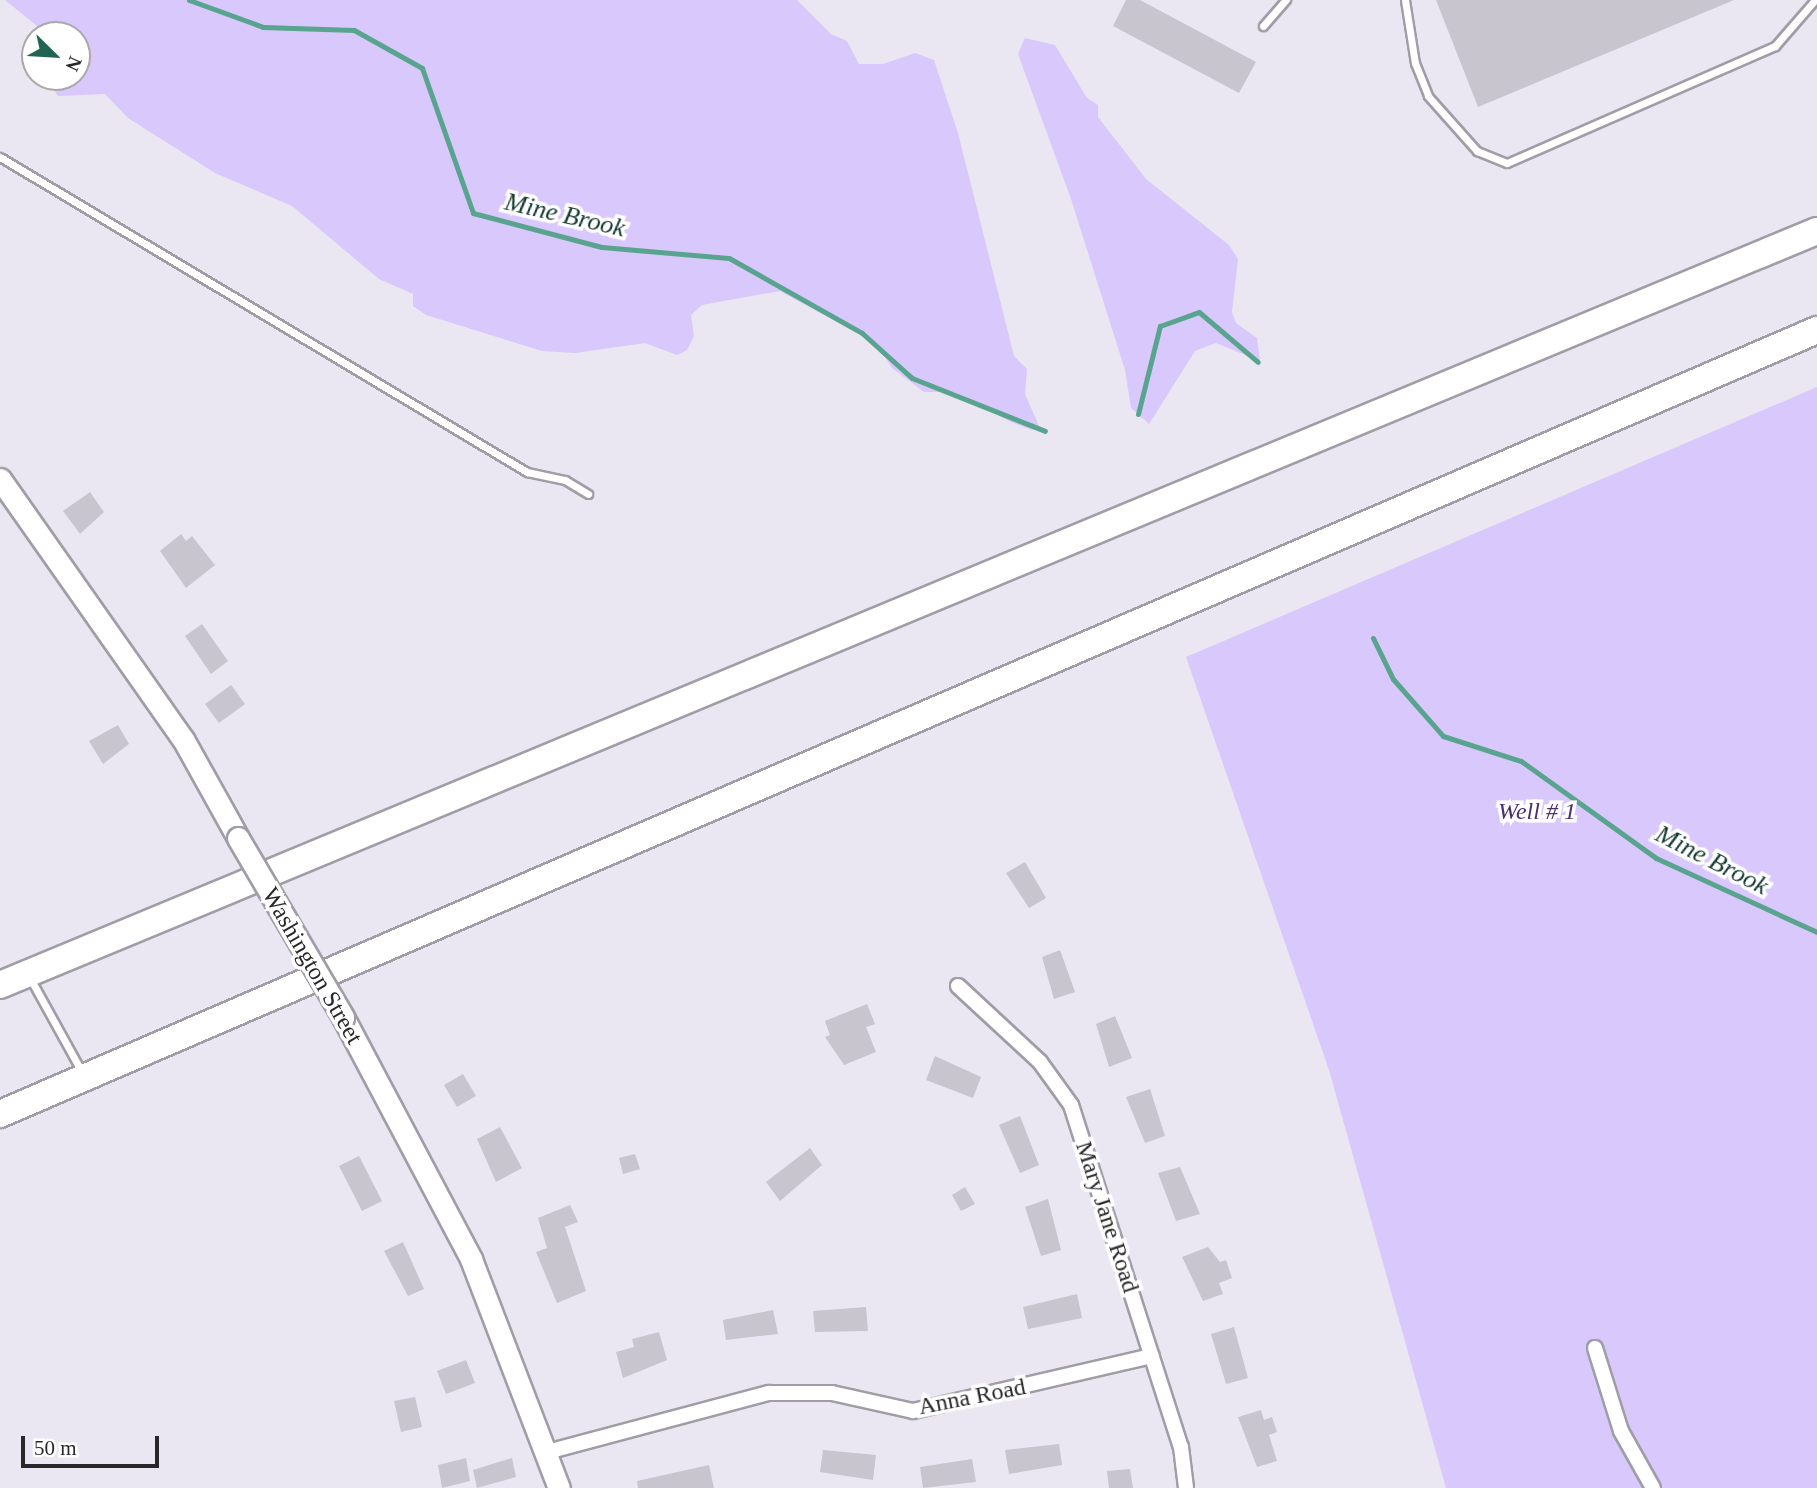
<!DOCTYPE html>
<html>
<head>
<meta charset="utf-8">
<style>
  body { margin:0 }
  #map { position:relative; width:1817px; height:1488px; overflow:hidden; background:#eae7f2; font-family:"Times New Roman",serif }
  div>[style] { position:absolute }
  .green>* { inset:0; background:#d9c8fc }
  .stream>* { height:5px; margin:-2.5px; padding:0 2.5px; transform-origin:2.5px; border-radius:2.5px; background:#58a48f }
  .building>* { inset:0; background:#c8c5cf }
  .roads { filter:drop-shadow(2px 0 #a09da7) drop-shadow(-2px 0 #a09da7) drop-shadow(0 2px #a09da7) drop-shadow(0 -2px #a09da7) }
  .lane>* { height:7px; margin:-3.5px; padding:0 3.5px; transform-origin:3.5px; border-radius:3.5px; background:#fff }
  .street>* { height:14px; margin:-7px; padding:0 7px; transform-origin:7px; border-radius:7px; background:#fff }
  .secondary>* { height:21px; margin:-10.5px; padding:0 10.5px; transform-origin:10.5px; border-radius:10.5px; background:#fff }
  .highway>* { height:26px; margin:-13px; padding:0 13px; transform-origin:13px; border-radius:13px; background:#fff }
  .bridges { filter:drop-shadow(2px 0 #a09da7) drop-shadow(-2px 0 #a09da7) drop-shadow(0 2px #a09da7) drop-shadow(0 -2px #a09da7) }
  .secondary-bridge>* { height:21px; margin:-10.5px; padding:0 10.5px; transform-origin:10.5px; border-radius:10.5px; background:#fff }
  span { translate:-50% -50%; white-space:nowrap; text-align:center; line-height:1.15; -webkit-text-stroke:7px #fff; paint-order:stroke }
  .park-label { font-size:24px; color:#4b2f73; font-style:italic }
  .street-label { font-size:24px; color:#28272a }
  .water-label { font-size:26px; color:#163a31; font-style:italic }
  .north { position:absolute; left:21px; top:21px; width:70px; height:70px; box-sizing:border-box; background:#fff; border:2px solid #a9a9aa; border-radius:50%; rotate:114deg; font-size:19px; font-weight:700; line-height:28px; text-align:center; color:#28272a }
  .north::after { content:''; display:block; margin:auto; width:24px; height:32px; background:#226454; clip-path:polygon(50% 0,100% 100%,50% 72%,0 100%) }
  .scale { position:absolute; left:21px; top:1436px; width:138px; height:32px; box-sizing:border-box; border:4px solid #28272a; border-top:0; padding-left:9px; font-size:21px; line-height:24px; white-space:nowrap; color:#28272a; -webkit-text-stroke:5px #fff; paint-order:stroke }
</style>
</head>
<body>
<div id="map">
  <div class="green">
    <i style="clip-path:polygon(5px 0,797px 0,831px 34px,847px 41px,859px 64px,883px 64px,915px 53px,934px 60px,958px 133px,1014px 356px,1027px 369px,1025px 394px,1039px 426px,1032px 430px,1011px 422px,954px 392px,924px 392px,892px 368px,877px 344px,780px 291px,702px 305px,691px 315px,694px 336px,687px 350px,677px 355px,645px 343px,575px 353px,542px 351px,426px 315px,413px 306px,413px 294px,379px 279px,292px 206px,215px 173px,128px 118px,105px 94px,58px 96px,45px 77px,77px 77px,77px 35px,48px 35px)"></i>
    <i style="clip-path:polygon(1025px 38px,1055px 45px,1087px 98px,1098px 105px,1098px 117px,1146px 179px,1229px 245px,1238px 259px,1232px 312px,1236px 323px,1257px 338px,1260px 361px,1216px 343px,1195px 351px,1149px 424px,1131px 408px,1125px 370px,1071px 199px,1018px 54px)"></i>
    <i style="clip-path:polygon(1817px 387px,1817px 1488px,1446px 1488px,1329px 1070px,1186px 657px)"></i>
  </div>
  <div class="stream">
    <i style="left:189px;top:0;width:79px;rotate:20deg"></i>
    <i style="left:263px;top:27px;width:91px;rotate:1.9deg"></i>
    <i style="left:354px;top:30px;width:78px;rotate:29.2deg"></i>
    <i style="left:422px;top:68px;width:154px;rotate:70.6deg"></i>
    <i style="left:473px;top:213px;width:133px;rotate:14.8deg"></i>
    <i style="left:602px;top:247px;width:127px;rotate:5deg"></i>
    <i style="left:729px;top:258px;width:153px;rotate:29.4deg"></i>
    <i style="left:862px;top:333px;width:67px;rotate:42deg"></i>
    <i style="left:912px;top:378px;width:143px;rotate:21.7deg"></i>
    <i style="left:1138px;top:414px;width:91px;rotate:-76deg"></i>
    <i style="left:1160px;top:326px;width:41px;rotate:-19.7deg"></i>
    <i style="left:1199px;top:312px;width:77px;rotate:40.3deg"></i>
    <i style="left:1373px;top:638px;width:46px;rotate:64deg"></i>
    <i style="left:1393px;top:679px;width:76px;rotate:48.7deg"></i>
    <i style="left:1443px;top:736px;width:82px;rotate:17.8deg"></i>
    <i style="left:1521px;top:761px;width:166px;rotate:35.7deg"></i>
    <i style="left:1656px;top:858px;width:177px;rotate:24.7deg"></i>
  </div>
  <div class="building">
    <i style="clip-path:polygon(1126px 0,1140px 0,1256px 62px,1239px 93px,1113px 26px)"></i>
    <i style="clip-path:polygon(1436px 0,1734px 0,1478px 107px)"></i>
    <i style="clip-path:polygon(90px 492px,104px 512px,80px 534px,63px 511px)"></i>
    <i style="clip-path:polygon(181px 534px,186px 541px,192px 536px,215px 565px,186px 588px,160px 551px)"></i>
    <i style="clip-path:polygon(202px 624px,228px 661px,211px 674px,185px 636px)"></i>
    <i style="clip-path:polygon(231px 685px,245px 704px,219px 723px,205px 704px)"></i>
    <i style="clip-path:polygon(118px 725px,129px 744px,103px 764px,89px 741px)"></i>
    <i style="clip-path:polygon(1025px 862px,1046px 898px,1029px 908px,1006px 873px)"></i>
    <i style="clip-path:polygon(1060px 950px,1075px 992px,1054px 999px,1042px 957px)"></i>
    <i style="clip-path:polygon(867px 1004px,875px 1024px,866px 1027px,876px 1052px,844px 1065px,825px 1037px,830px 1035px,825px 1021px)"></i>
    <i style="clip-path:polygon(1115px 1016px,1132px 1058px,1109px 1067px,1096px 1024px)"></i>
    <i style="clip-path:polygon(935px 1056px,981px 1077px,973px 1098px,926px 1080px)"></i>
    <i style="clip-path:polygon(463px 1074px,476px 1096px,457px 1107px,444px 1085px)"></i>
    <i style="clip-path:polygon(1150px 1089px,1165px 1136px,1145px 1143px,1126px 1097px)"></i>
    <i style="clip-path:polygon(1020px 1116px,1039px 1165px,1020px 1173px,999px 1125px)"></i>
    <i style="clip-path:polygon(500px 1127px,522px 1168px,496px 1182px,477px 1139px)"></i>
    <i style="clip-path:polygon(810px 1148px,822px 1165px,780px 1201px,766px 1182px)"></i>
    <i style="clip-path:polygon(635px 1154px,640px 1169px,623px 1174px,619px 1158px)"></i>
    <i style="clip-path:polygon(359px 1156px,382px 1201px,362px 1211px,339px 1166px)"></i>
    <i style="clip-path:polygon(1180px 1167px,1200px 1214px,1176px 1221px,1158px 1173px)"></i>
    <i style="clip-path:polygon(965px 1187px,975px 1204px,961px 1211px,952px 1195px)"></i>
    <i style="clip-path:polygon(1048px 1199px,1061px 1250px,1041px 1256px,1025px 1207px)"></i>
    <i style="clip-path:polygon(570px 1205px,578px 1222px,565px 1227px,586px 1291px,557px 1303px,536px 1252px,547px 1248px,538px 1218px)"></i>
    <i style="clip-path:polygon(403px 1242px,424px 1289px,408px 1296px,384px 1251px)"></i>
    <i style="clip-path:polygon(1208px 1247px,1220px 1262px,1226px 1260px,1232px 1278px,1219px 1283px,1223px 1294px,1203px 1301px,1182px 1257px)"></i>
    <i style="clip-path:polygon(1077px 1294px,1082px 1318px,1028px 1329px,1023px 1307px)"></i>
    <i style="clip-path:polygon(866px 1307px,868px 1331px,815px 1332px,813px 1311px)"></i>
    <i style="clip-path:polygon(773px 1310px,778px 1334px,726px 1340px,723px 1320px)"></i>
    <i style="clip-path:polygon(1234px 1327px,1248px 1378px,1226px 1384px,1211px 1334px)"></i>
    <i style="clip-path:polygon(659px 1332px,667px 1360px,623px 1378px,616px 1352px,634px 1347px,632px 1339px)"></i>
    <i style="clip-path:polygon(466px 1360px,475px 1383px,446px 1394px,437px 1371px)"></i>
    <i style="clip-path:polygon(415px 1397px,422px 1427px,401px 1432px,394px 1401px)"></i>
    <i style="clip-path:polygon(1261px 1410px,1264px 1420px,1272px 1417px,1277px 1432px,1269px 1435px,1277px 1461px,1257px 1467px,1238px 1417px)"></i>
    <i style="clip-path:polygon(1059px 1444px,1062px 1465px,1009px 1474px,1005px 1450px)"></i>
    <i style="clip-path:polygon(823px 1450px,876px 1455px,873px 1480px,820px 1472px)"></i>
    <i style="clip-path:polygon(466px 1458px,470px 1481px,442px 1488px,438px 1465px)"></i>
    <i style="clip-path:polygon(512px 1458px,516px 1477px,477px 1488px,473px 1470px)"></i>
    <i style="clip-path:polygon(972px 1459px,976px 1482px,923px 1488px,920px 1467px)"></i>
    <i style="clip-path:polygon(709px 1465px,714px 1488px,638px 1488px,637px 1481px)"></i>
    <i style="clip-path:polygon(1130px 1469px,1133px 1488px,1109px 1488px,1107px 1471px)"></i>
  </div>
  <div class="roads">
    <div class="lane">
      <i style="left:1405px;top:0;width:64px;rotate:81deg"></i>
      <i style="left:1415px;top:63px;width:35px;rotate:68deg"></i>
      <i style="left:1428px;top:96px;width:74px;rotate:48.3deg"></i>
      <i style="left:1477px;top:151px;width:32px;rotate:22deg"></i>
      <i style="left:1507px;top:163px;width:292px;rotate:-23.6deg"></i>
      <i style="left:1775px;top:46px;width:61px;rotate:-49deg"></i>
      <i style="left:1263px;top:26px;width:35px;rotate:-49deg"></i>
      <i style="left:0;top:157px;width:614px;rotate:30.87deg"></i>
      <i style="left:527px;top:472px;width:39px;rotate:12deg"></i>
      <i style="left:565px;top:480px;width:27px;rotate:31deg"></i>
      <i style="left:30px;top:978px;width:110px;rotate:61.1deg"></i>
    </div>
    <div class="street">
      <i style="left:958px;top:986px;width:112px;rotate:42.8deg"></i>
      <i style="left:1040px;top:1062px;width:53px;rotate:54.2deg"></i>
      <i style="left:1071px;top:1105px;width:359px;rotate:72.2deg"></i>
      <i style="left:1181px;top:1447px;width:41px;rotate:83deg"></i>
      <i style="left:1595px;top:1348px;width:87px;rotate:72.6deg"></i>
      <i style="left:1621px;top:1431px;width:65px;rotate:60.7deg"></i>
      <i style="left:547px;top:1452px;width:230px;rotate:-14.9deg"></i>
      <i style="left:769px;top:1393px;width:63px"></i>
      <i style="left:832px;top:1393px;width:83px;rotate:12.5deg"></i>
      <i style="left:913px;top:1411px;width:245px;rotate:-13deg"></i>
    </div>
    <div class="secondary">
      <i style="left:0;top:479px;width:318px;rotate:54.9deg"></i>
      <i style="left:183px;top:739px;width:113px;rotate:60.9deg"></i>
      <i style="left:343px;top:1017px;width:274px;rotate:62.1deg"></i>
      <i style="left:471px;top:1259px;width:245px;rotate:69deg"></i>
    </div>
    <div class="highway">
      <i style="left:0;top:985px;width:1967px;rotate:-22.54deg"></i>
      <i style="left:0;top:1114px;width:1979px;rotate:-23.34deg"></i>
    </div>
  </div>
  <div class="bridges">
    <div class="secondary-bridge">
      <i style="left:238px;top:838px;width:208px;rotate:59.6deg"></i>
    </div>
  </div>
  <div class="park-label">
    <span style="left:1537px;top:812px">Well # 1</span>
  </div>
  <div class="street-label">
    <span style="left:312px;top:966px;rotate:60deg">Washington Street</span>
    <span style="left:1107px;top:1217px;rotate:72deg">Mary Jane Road</span>
    <span style="left:972px;top:1397px;rotate:-11deg">Anna Road</span>
  </div>
  <div class="water-label">
    <span style="left:565px;top:215px;rotate:13deg">Mine Brook</span>
    <span style="left:1712px;top:860px;rotate:27deg">Mine Brook</span>
  </div>
  <div class="north">N</div>
  <div class="scale">50 m</div>
</div>
</body>
</html>
